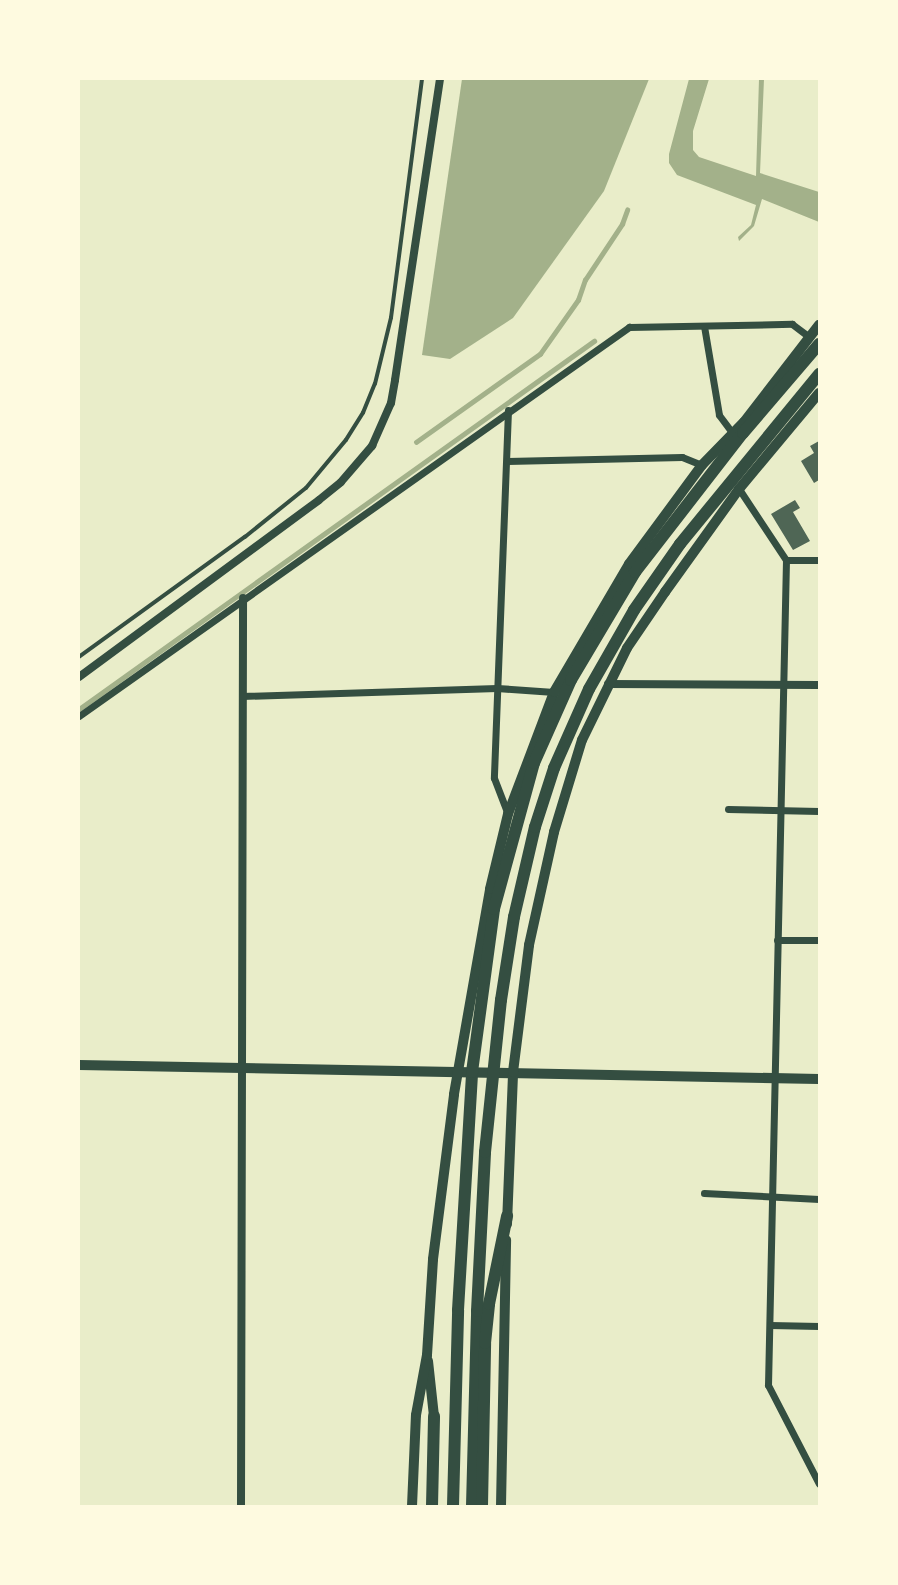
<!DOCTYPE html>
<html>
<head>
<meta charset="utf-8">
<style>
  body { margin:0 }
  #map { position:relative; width:898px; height:1585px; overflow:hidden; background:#e9edc9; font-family:Overpass,sans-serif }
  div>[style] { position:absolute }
  .water>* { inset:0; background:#a3b18a }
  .stream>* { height:4.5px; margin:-2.25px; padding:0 2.25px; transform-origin:2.25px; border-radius:2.25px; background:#a3b18a }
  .building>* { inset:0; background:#4f6655 }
  .service>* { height:3.5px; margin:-1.75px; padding:0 1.75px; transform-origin:1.75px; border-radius:1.75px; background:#344e41 }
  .minor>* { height:7px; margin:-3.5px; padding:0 3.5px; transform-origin:3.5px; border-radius:3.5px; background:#344e41 }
  .tertiary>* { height:8px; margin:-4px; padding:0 4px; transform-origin:4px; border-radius:4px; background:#344e41 }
  .secondary>* { height:10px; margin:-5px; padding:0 5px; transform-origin:5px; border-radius:5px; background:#344e41 }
  .trunk>* { height:10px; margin:-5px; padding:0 5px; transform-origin:5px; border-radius:5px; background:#344e41 }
  .motorway>* { height:12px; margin:-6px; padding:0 6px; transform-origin:6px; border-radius:6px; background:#344e41 }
  span { translate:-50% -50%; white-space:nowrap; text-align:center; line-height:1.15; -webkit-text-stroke:5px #fefae0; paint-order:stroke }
  .frame { position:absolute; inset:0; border:80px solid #fefae0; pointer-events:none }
</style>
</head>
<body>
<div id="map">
  <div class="water">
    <i style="clip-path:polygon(462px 79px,649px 79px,604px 191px,513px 318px,450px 359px,422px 355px)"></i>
    <i style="clip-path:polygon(689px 79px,709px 79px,693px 131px,693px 150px,699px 157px,756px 176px,759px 79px,764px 79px,760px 173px,819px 192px,819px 222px,762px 199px,754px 226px,739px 241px,738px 237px,751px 225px,756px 205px,677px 175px,669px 163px,669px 154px)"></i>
  </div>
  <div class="stream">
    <i style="left:416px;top:442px;width:152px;rotate:-35.4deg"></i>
    <i style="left:540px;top:354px;width:66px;rotate:-54.9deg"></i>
    <i style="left:578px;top:300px;width:21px;rotate:-71deg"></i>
    <i style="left:585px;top:280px;width:67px;rotate:-56.5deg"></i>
    <i style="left:622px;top:224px;width:15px;rotate:-70deg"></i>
    <i style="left:79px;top:709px;width:633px;rotate:-35.55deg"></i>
  </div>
  <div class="building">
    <i style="clip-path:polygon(819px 441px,819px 480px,814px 483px,801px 461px,814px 453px,810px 446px)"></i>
    <i style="clip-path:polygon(795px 500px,800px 508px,793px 512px,810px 541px,793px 550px,771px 514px)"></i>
  </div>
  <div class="service">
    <i style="left:79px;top:657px;width:205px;rotate:-35.9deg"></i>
    <i style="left:245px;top:537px;width:78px;rotate:-38.8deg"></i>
    <i style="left:306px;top:488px;width:62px;rotate:-50.2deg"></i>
    <i style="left:346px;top:440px;width:32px;rotate:-58deg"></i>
    <i style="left:363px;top:413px;width:31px;rotate:-68deg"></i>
    <i style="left:375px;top:384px;width:68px;rotate:-76.4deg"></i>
    <i style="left:391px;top:318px;width:241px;rotate:-82.6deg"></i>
  </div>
  <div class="minor">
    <i style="left:704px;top:326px;width:90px;rotate:80.4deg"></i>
    <i style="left:719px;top:415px;width:21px;rotate:53deg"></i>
    <i style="left:508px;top:410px;width:368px;rotate:92.2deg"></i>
    <i style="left:494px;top:778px;width:39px;rotate:69deg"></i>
    <i style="left:507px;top:461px;width:175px;rotate:-1.3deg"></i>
    <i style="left:682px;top:457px;width:22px;rotate:22deg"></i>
    <i style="left:739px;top:489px;width:85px;rotate:56.5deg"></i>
    <i style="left:786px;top:560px;width:33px"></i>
    <i style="left:786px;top:560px;width:825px;rotate:91.25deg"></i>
    <i style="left:768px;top:1385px;width:111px;rotate:62.7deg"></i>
    <i style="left:242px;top:696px;width:255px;rotate:-1.8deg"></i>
    <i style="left:497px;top:688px;width:57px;rotate:4deg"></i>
    <i style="left:79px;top:716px;width:674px;rotate:-35.27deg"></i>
    <i style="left:629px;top:327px;width:163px;rotate:-1.1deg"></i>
    <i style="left:792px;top:324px;width:21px;rotate:37deg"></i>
    <i style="left:728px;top:809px;width:91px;rotate:1.3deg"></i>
    <i style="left:777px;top:940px;width:42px"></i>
    <i style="left:704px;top:1193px;width:115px;rotate:3deg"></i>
    <i style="left:770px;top:1325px;width:49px;rotate:1.2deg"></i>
  </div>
  <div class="tertiary">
    <i style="left:79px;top:677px;width:298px;rotate:-36.4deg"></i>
    <i style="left:319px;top:500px;width:28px;rotate:-39deg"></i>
    <i style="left:341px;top:482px;width:48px;rotate:-49.3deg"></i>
    <i style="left:372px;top:446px;width:47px;rotate:-66.2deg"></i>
    <i style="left:391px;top:403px;width:23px;rotate:-80deg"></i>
    <i style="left:395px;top:380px;width:304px;rotate:-81.5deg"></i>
    <i style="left:608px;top:684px;width:211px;rotate:0.3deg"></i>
    <i style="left:241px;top:1506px;width:908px;rotate:-89.87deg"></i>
  </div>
  <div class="secondary">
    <i style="left:79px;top:1065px;width:740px;rotate:1.08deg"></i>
  </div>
  <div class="trunk">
    <i style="left:507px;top:1224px;width:152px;rotate:-87.7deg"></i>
    <i style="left:513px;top:1072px;width:128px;rotate:-82.8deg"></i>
    <i style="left:529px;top:945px;width:116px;rotate:-77.5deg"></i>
    <i style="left:554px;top:832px;width:96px;rotate:-73.1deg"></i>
    <i style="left:582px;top:740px;width:102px;rotate:-63.9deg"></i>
    <i style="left:627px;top:648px;width:68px;rotate:-55.8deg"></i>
    <i style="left:665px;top:592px;width:127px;rotate:-54.3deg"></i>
    <i style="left:739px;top:489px;width:125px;rotate:-50.2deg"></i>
    <i style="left:428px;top:1361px;width:55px;rotate:83.8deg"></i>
    <i style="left:412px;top:1506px;width:91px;rotate:-87.5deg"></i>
    <i style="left:416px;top:1415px;width:61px;rotate:-79.6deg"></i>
    <i style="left:427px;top:1355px;width:96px;rotate:-86.4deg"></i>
    <i style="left:433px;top:1259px;width:166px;rotate:-82.7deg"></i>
    <i style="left:454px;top:1094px;width:208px;rotate:-80deg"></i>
    <i style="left:490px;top:889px;width:77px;rotate:-76.5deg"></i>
    <i style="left:508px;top:814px;width:130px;rotate:-69.3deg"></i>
    <i style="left:554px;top:692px;width:148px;rotate:-59.6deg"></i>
    <i style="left:629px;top:564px;width:123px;rotate:-53.6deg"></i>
    <i style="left:702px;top:465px;width:60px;rotate:-45.7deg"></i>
    <i style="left:744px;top:422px;width:123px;rotate:-52.3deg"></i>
    <i style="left:501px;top:1506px;width:266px;rotate:-88.9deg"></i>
  </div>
  <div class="motorway">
    <i style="left:432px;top:1506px;width:90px;rotate:-88.7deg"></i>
    <i style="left:453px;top:1506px;width:196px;rotate:-88.5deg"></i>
    <i style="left:458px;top:1310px;width:238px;rotate:-86.6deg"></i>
    <i style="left:472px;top:1072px;width:164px;rotate:-82.3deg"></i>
    <i style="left:494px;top:909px;width:151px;rotate:-74.7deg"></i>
    <i style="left:534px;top:763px;width:91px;rotate:-66deg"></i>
    <i style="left:571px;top:680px;width:126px;rotate:-59.3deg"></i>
    <i style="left:635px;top:572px;width:176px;rotate:-52.2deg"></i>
    <i style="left:743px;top:433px;width:117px;rotate:-49.5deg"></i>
    <i style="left:472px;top:1506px;width:195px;rotate:-88.5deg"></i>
    <i style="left:477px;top:1311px;width:159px;rotate:-87.1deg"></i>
    <i style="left:485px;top:1152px;width:153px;rotate:-84deg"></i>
    <i style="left:501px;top:1000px;width:84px;rotate:-81.1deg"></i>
    <i style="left:514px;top:917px;width:92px;rotate:-76.9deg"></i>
    <i style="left:535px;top:827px;width:62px;rotate:-72.1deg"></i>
    <i style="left:554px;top:768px;width:86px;rotate:-66.1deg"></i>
    <i style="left:589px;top:689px;width:91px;rotate:-60.3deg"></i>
    <i style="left:634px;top:610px;width:80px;rotate:-55.1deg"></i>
    <i style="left:680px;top:544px;width:220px;rotate:-50.7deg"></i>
    <i style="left:482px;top:1506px;width:163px;rotate:-88.9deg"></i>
    <i style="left:485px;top:1343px;width:39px;rotate:-84deg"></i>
    <i style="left:489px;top:1304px;width:90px;rotate:-78.4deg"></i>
  </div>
  <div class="frame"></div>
</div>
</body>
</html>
